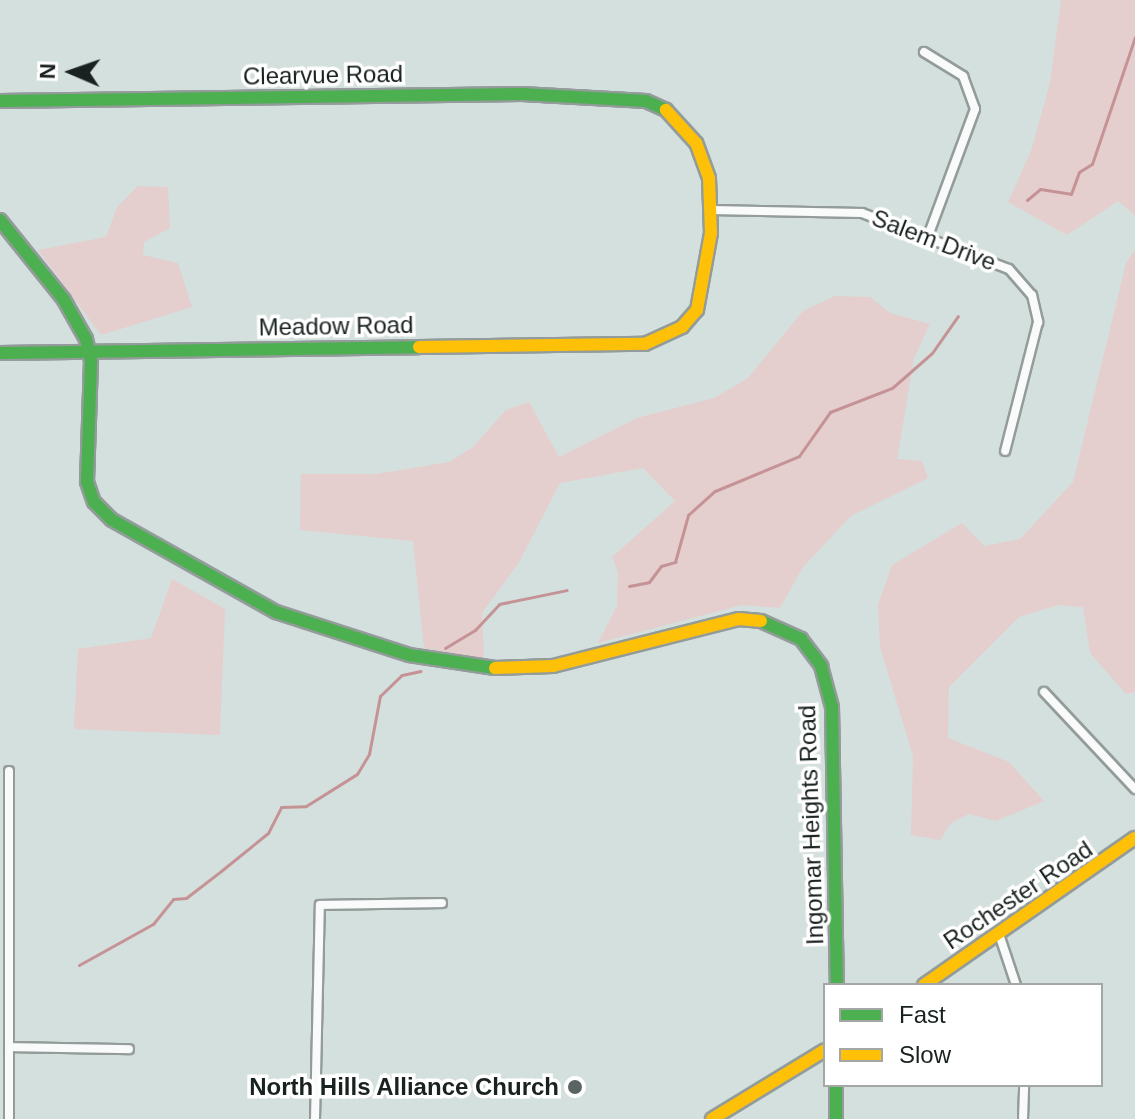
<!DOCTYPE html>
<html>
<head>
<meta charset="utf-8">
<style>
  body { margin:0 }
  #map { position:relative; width:1135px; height:1119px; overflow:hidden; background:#d4e0dd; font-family:Arial,sans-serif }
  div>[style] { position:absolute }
  .green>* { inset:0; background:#e5cece }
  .stream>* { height:3px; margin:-1.5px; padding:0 1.5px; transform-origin:1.5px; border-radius:1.5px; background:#c59395 }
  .roads { filter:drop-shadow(2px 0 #939c9a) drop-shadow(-2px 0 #939c9a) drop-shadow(0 2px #939c9a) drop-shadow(0 -2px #939c9a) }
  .street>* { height:8px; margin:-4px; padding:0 4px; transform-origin:4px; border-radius:4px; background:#f9fafa }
  .fast>* { height:12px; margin:-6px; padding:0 6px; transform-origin:6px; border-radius:6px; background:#4caf50 }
  .slow>* { height:12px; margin:-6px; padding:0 6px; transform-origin:6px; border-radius:6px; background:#ffc107 }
  .dots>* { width:22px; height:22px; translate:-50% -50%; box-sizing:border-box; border:4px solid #fff; border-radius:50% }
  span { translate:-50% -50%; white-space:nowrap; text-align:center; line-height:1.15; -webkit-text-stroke:7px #fff; paint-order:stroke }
  .street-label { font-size:24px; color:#192220 }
  .poi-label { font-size:24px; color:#192220; font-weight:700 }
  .right { translate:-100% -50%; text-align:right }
  .legend { position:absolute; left:823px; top:983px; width:280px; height:104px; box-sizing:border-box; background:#fff; border:2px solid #a3a7a6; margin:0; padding:10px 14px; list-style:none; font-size:24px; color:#192220 }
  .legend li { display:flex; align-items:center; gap:16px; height:40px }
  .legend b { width:40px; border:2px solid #a3a7a6 }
  .north { position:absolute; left:32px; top:32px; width:80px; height:80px; -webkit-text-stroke:6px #fff; paint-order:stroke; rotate:272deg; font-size:22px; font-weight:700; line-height:32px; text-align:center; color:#192220 }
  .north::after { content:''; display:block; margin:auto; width:28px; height:36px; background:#192220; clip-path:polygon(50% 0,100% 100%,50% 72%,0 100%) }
</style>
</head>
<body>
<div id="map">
  <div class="green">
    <i style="clip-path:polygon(1061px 0,1135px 0,1135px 216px,1118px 201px,1067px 235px,1008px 202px,1031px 151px,1050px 83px)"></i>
    <i style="clip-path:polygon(138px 186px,168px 187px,170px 228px,144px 242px,143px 255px,178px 263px,192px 307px,101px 335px,38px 250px,106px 237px,117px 207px)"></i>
    <i style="clip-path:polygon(1135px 250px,1135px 692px,1126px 694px,1090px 653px,1083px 607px,1058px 605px,1019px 617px,949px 687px,948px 738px,1009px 762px,1044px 801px,996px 821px,969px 814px,951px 823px,940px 840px,911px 835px,913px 756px,880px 647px,878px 605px,892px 565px,962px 523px,984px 546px,1020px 539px,1073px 482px,1126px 263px)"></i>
    <i style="clip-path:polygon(835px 296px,870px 297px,890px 313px,930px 324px,914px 358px,897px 459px,922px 461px,928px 478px,851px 516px,803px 567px,780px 608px,742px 605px,598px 643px,617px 606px,618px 572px,612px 557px,675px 501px,643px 468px,560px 483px,518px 564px,482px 613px,484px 659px,424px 648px,413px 541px,300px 530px,301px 474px,377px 474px,449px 462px,473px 447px,506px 410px,529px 402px,559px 457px,637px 418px,714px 398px,748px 378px,803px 311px)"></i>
    <i style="clip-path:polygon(172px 579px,225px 609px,220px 735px,74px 729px,78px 649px,151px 638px)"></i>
  </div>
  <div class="stream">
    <i style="left:1027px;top:200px;width:17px;rotate:-40deg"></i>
    <i style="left:1040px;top:189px;width:31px;rotate:9deg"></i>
    <i style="left:1071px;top:194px;width:23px;rotate:-70deg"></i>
    <i style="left:1079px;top:172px;width:15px;rotate:-32deg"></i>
    <i style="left:1092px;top:164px;width:134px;rotate:-71.3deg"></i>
    <i style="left:629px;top:586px;width:20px;rotate:-11deg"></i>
    <i style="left:649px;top:582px;width:20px;rotate:-53deg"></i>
    <i style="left:661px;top:566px;width:15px;rotate:-16deg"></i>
    <i style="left:675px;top:562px;width:49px;rotate:-74.5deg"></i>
    <i style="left:688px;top:515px;width:36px;rotate:-42deg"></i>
    <i style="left:715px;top:491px;width:91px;rotate:-22.6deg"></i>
    <i style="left:799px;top:456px;width:54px;rotate:-54.8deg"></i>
    <i style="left:830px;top:412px;width:66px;rotate:-21.2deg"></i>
    <i style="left:892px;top:388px;width:53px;rotate:-41.2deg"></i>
    <i style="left:932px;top:353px;width:45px;rotate:-54.9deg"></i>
    <i style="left:445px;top:648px;width:35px;rotate:-31deg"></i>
    <i style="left:475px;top:630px;width:35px;rotate:-47deg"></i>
    <i style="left:499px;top:604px;width:69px;rotate:-11.6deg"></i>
    <i style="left:79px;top:965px;width:85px;rotate:-29deg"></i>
    <i style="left:153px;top:924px;width:32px;rotate:-51deg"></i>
    <i style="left:173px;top:899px;width:13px;rotate:-4deg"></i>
    <i style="left:186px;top:898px;width:44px;rotate:-37.6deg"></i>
    <i style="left:221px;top:871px;width:60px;rotate:-39deg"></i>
    <i style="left:268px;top:833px;width:29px;rotate:-63deg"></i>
    <i style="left:281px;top:807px;width:25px;rotate:-2deg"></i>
    <i style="left:306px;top:806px;width:60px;rotate:-32.1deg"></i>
    <i style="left:357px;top:774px;width:23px;rotate:-59deg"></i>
    <i style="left:369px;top:754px;width:59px;rotate:-79.3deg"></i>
    <i style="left:380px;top:696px;width:30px;rotate:-44deg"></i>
    <i style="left:402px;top:675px;width:19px;rotate:-12deg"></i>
  </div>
  <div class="roads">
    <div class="street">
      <i style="left:924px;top:52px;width:46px;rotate:31.6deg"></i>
      <i style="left:963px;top:76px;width:35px;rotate:70deg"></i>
      <i style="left:975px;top:109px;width:135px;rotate:110.3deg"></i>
      <i style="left:711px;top:210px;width:151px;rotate:1.1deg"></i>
      <i style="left:862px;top:213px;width:157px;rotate:20.9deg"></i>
      <i style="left:1009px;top:269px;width:35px;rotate:49deg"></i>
      <i style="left:1032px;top:295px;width:28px;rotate:77deg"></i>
      <i style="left:1038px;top:322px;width:133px;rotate:104.3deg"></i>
      <i style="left:1044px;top:692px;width:133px;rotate:46.8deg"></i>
      <i style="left:9px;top:771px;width:348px;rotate:90deg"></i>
      <i style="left:999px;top:934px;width:54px;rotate:71.6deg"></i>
      <i style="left:9px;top:1047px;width:120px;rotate:1deg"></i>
      <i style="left:315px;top:1119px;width:214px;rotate:-88.7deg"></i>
      <i style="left:320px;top:905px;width:122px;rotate:-0.9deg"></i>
      <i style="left:1023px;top:1119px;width:34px;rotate:-88deg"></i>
    </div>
    <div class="fast">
      <i style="left:0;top:101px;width:522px;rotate:-0.77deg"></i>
      <i style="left:522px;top:94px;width:124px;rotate:3.2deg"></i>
      <i style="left:646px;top:101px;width:22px;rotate:24deg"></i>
      <i style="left:0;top:220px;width:102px;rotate:51.3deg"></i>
      <i style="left:64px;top:300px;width:45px;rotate:60.6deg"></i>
      <i style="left:86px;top:339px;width:23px;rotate:77deg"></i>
      <i style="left:91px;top:361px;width:121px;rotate:91.9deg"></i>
      <i style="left:87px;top:482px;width:21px;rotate:71deg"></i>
      <i style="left:94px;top:502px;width:25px;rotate:45deg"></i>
      <i style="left:112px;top:520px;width:188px;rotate:29.3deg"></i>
      <i style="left:276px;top:612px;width:140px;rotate:17.9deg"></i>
      <i style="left:409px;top:655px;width:87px;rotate:8.6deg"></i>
      <i style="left:0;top:353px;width:419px;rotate:-0.8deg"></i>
      <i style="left:761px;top:621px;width:44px;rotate:24.2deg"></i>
      <i style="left:801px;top:639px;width:34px;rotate:53deg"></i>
      <i style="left:821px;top:666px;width:42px;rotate:75deg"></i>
      <i style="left:832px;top:707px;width:278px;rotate:89deg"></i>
      <i style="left:836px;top:1085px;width:34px;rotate:90deg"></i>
    </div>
    <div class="slow">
      <i style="left:419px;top:347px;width:226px;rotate:-0.8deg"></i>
      <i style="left:645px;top:344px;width:41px;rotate:-24.7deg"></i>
      <i style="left:682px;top:327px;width:23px;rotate:-49deg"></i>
      <i style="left:697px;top:310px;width:78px;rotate:-79.7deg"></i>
      <i style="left:711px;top:233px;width:55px;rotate:-92.1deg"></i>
      <i style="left:709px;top:178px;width:37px;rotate:-110deg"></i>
      <i style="left:696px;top:143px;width:45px;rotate:-132.3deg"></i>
      <i style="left:495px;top:668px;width:58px;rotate:-2deg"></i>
      <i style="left:553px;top:666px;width:192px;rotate:-14.2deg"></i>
      <i style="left:739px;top:619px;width:22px;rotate:5deg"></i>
      <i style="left:924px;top:985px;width:257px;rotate:-34.9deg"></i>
      <i style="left:712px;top:1119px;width:132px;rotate:-31.4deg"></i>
    </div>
  </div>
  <div class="dots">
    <i style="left:575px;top:1087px;background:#5a6462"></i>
  </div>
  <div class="street-label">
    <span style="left:323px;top:75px;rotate:-1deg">Clearvue Road</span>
    <span style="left:934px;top:240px;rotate:21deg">Salem Drive</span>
    <span style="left:336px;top:326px;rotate:-1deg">Meadow Road</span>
    <span style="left:811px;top:825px;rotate:-92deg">Ingomar Heights Road</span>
    <span style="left:1018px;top:895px;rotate:-34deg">Rochester Road</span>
  </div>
  <div class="poi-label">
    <span class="right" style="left:559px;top:1087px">North Hills Alliance Church</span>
  </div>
  <ul class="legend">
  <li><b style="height:10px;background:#4caf50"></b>Fast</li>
  <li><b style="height:10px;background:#ffc107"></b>Slow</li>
  </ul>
  <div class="north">N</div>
</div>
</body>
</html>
